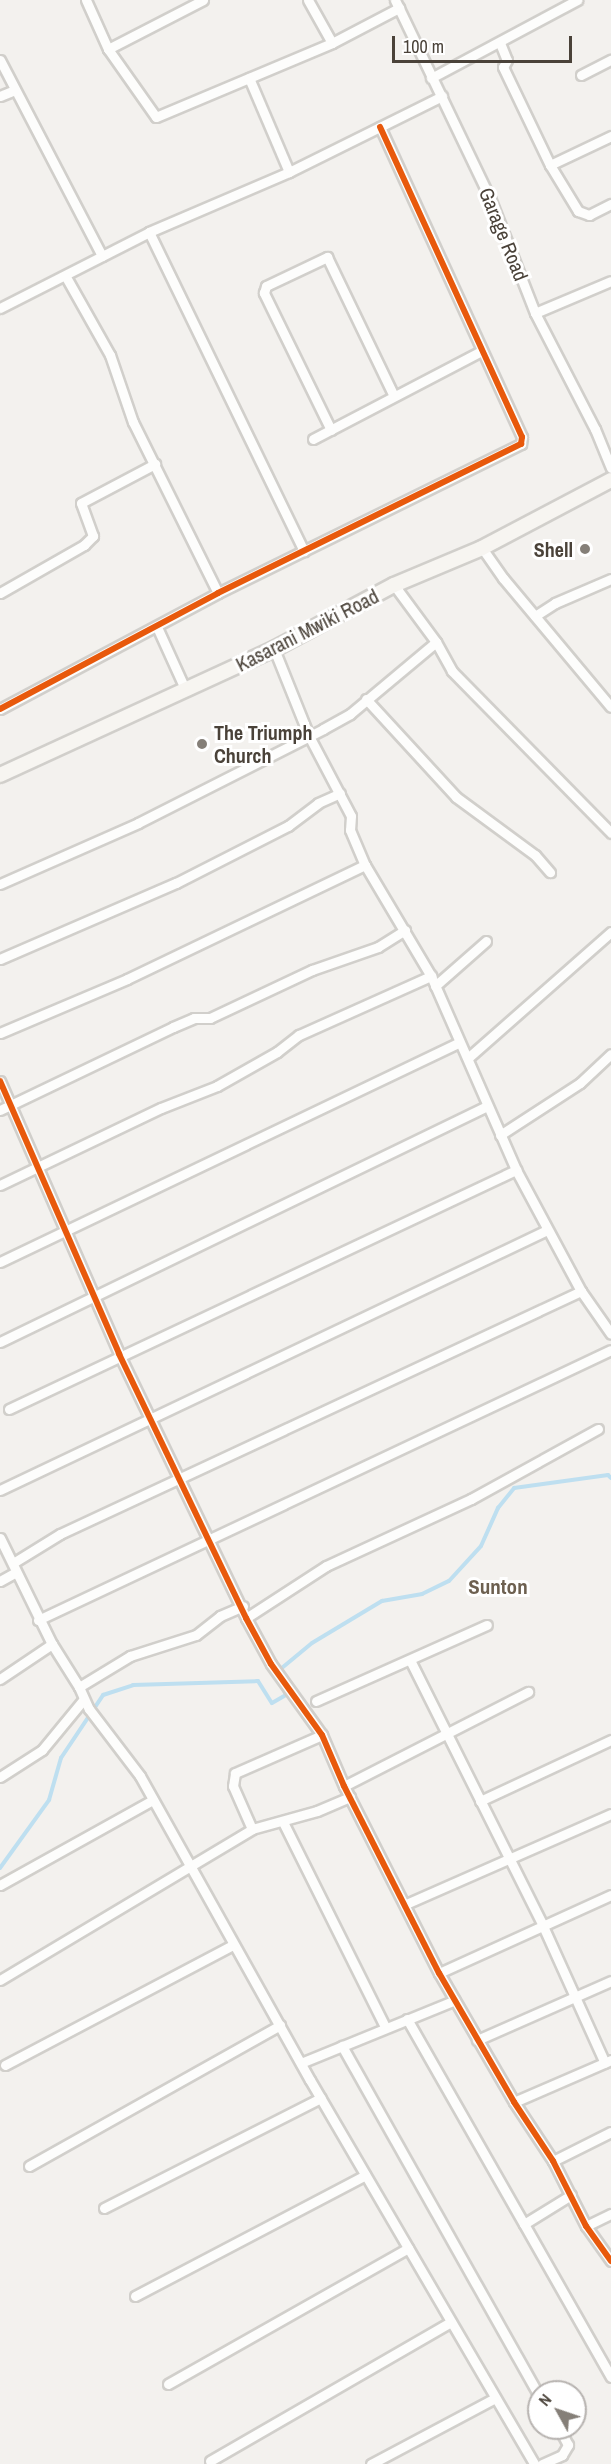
<!DOCTYPE html>
<html>
<head>
<meta charset="utf-8">
<style>
  body { margin:0 }
  #map { position:relative; width:611px; height:2464px; overflow:hidden; background:#f3f1ee; font-family:"Archivo Narrow",sans-serif }
  div>[style] { position:absolute }
  .stream>* { height:4px; margin:-2px; padding:0 2px; transform-origin:2px; border-radius:2px; background:#bedff0 }
  .roads { filter:drop-shadow(2px 0 #d1cfcb) drop-shadow(-2px 0 #d1cfcb) drop-shadow(0 2px #d1cfcb) drop-shadow(0 -2px #d1cfcb) }
  .street>* { height:9px; margin:-4.5px; padding:0 4.5px; transform-origin:4.5px; border-radius:4.5px; background:#fdfdfc }
  .secondary>* { height:14px; margin:-7px; padding:0 7px; transform-origin:7px; border-radius:7px; background:#f7f5f1 }
  .cycleway>* { height:6px; margin:-3px; padding:0 3px; transform-origin:3px; border-radius:3px; background:#e8590c }
  .dots>* { width:16px; height:16px; translate:-50% -50%; box-sizing:border-box; border:3px solid #fff; border-radius:50% }
  span { translate:-50% -50%; white-space:nowrap; text-align:center; line-height:1.15; -webkit-text-stroke:6px #fff; paint-order:stroke }
  .street-label { font-size:20px; color:#4a4239 }
  .poi-label { font-size:20px; color:#4a4239; font-weight:700 }
  .right { translate:-100% -50%; text-align:right }
  .left { translate:0 -50%; text-align:left }
  .neighbourhood-label { font-size:21px; color:#6d6050; font-weight:700 }
  .north { position:absolute; left:527px; top:2380px; width:60px; height:60px; box-sizing:border-box; background:#fff; border:2px solid #b7b3b0; border-radius:50%; rotate:310deg; font-size:16px; font-weight:700; line-height:24px; text-align:center; color:#4a4239 }
  .north::after { content:''; display:block; margin:auto; width:21px; height:27px; background:#857f78; clip-path:polygon(50% 0,100% 100%,50% 72%,0 100%) }
  .scale { position:absolute; left:392px; top:36px; width:180px; height:27px; box-sizing:border-box; border:3px solid #4a4239; border-top:0; padding-left:8px; font-size:18px; line-height:21px; white-space:nowrap; color:#4a4239; -webkit-text-stroke:4px #fff; paint-order:stroke }
</style>
</head>
<body>
<div id="map">
  <div class="stream">
    <i style="left:277px;top:1672px;width:45px;rotate:-39.6deg"></i>
    <i style="left:312px;top:1643px;width:82px;rotate:-31deg"></i>
    <i style="left:382px;top:1601px;width:41px;rotate:-9.9deg"></i>
    <i style="left:422px;top:1594px;width:30px;rotate:-26deg"></i>
    <i style="left:449px;top:1581px;width:47px;rotate:-47.6deg"></i>
    <i style="left:481px;top:1546px;width:42px;rotate:-65.9deg"></i>
    <i style="left:498px;top:1508px;width:26px;rotate:-51deg"></i>
    <i style="left:514px;top:1488px;width:95px;rotate:-7.9deg"></i>
    <i style="left:608px;top:1475px;width:4px;rotate:45deg"></i>
    <i style="left:0;top:1868px;width:84px;rotate:-54.2deg"></i>
    <i style="left:49px;top:1800px;width:44px;rotate:-74.1deg"></i>
    <i style="left:61px;top:1758px;width:76px;rotate:-56.3deg"></i>
    <i style="left:103px;top:1695px;width:32px;rotate:-18deg"></i>
    <i style="left:133px;top:1685px;width:125px;rotate:-1.8deg"></i>
    <i style="left:258px;top:1681px;width:26px;rotate:58deg"></i>
    <i style="left:272px;top:1703px;width:16px;rotate:-30deg"></i>
    <i style="left:286px;top:1695px;width:10px;rotate:-114deg"></i>
  </div>
  <div class="roads">
    <div class="street">
      <i style="left:86px;top:0;width:54px;rotate:65.8deg"></i>
      <i style="left:108px;top:49px;width:83px;rotate:54.8deg"></i>
      <i style="left:156px;top:117px;width:191px;rotate:-22.8deg"></i>
      <i style="left:332px;top:43px;width:76px;rotate:-27.6deg"></i>
      <i style="left:308px;top:0;width:49px;rotate:60.8deg"></i>
      <i style="left:395px;top:0;width:220px;rotate:64.4deg"></i>
      <i style="left:490px;top:198px;width:123px;rotate:68.6deg"></i>
      <i style="left:535px;top:313px;width:131px;rotate:62.7deg"></i>
      <i style="left:595px;top:429px;width:42px;rotate:67.7deg"></i>
      <i style="left:500px;top:43px;width:18px;rotate:68deg"></i>
      <i style="left:507px;top:60px;width:8px;rotate:120deg"></i>
      <i style="left:503px;top:67px;width:109px;rotate:64.4deg"></i>
      <i style="left:550px;top:165px;width:54px;rotate:58.7deg"></i>
      <i style="left:578px;top:211px;width:12px;rotate:20deg"></i>
      <i style="left:589px;top:215px;width:25px;rotate:-27deg"></i>
      <i style="left:108px;top:49px;width:107px;rotate:-27.3deg"></i>
      <i style="left:0;top:60px;width:221px;rotate:62.5deg"></i>
      <i style="left:581px;top:75px;width:34px;rotate:-27deg"></i>
      <i style="left:249px;top:78px;width:102px;rotate:66.9deg"></i>
      <i style="left:431px;top:78px;width:166px;rotate:-28.1deg"></i>
      <i style="left:0;top:96px;width:16px;rotate:-22deg"></i>
      <i style="left:550px;top:165px;width:68px;rotate:-25.4deg"></i>
      <i style="left:149px;top:232px;width:355px;rotate:64.1deg"></i>
      <i style="left:66px;top:277px;width:90px;rotate:60.6deg"></i>
      <i style="left:110px;top:355px;width:71px;rotate:71.1deg"></i>
      <i style="left:133px;top:422px;width:191px;rotate:63.6deg"></i>
      <i style="left:0;top:308px;width:167px;rotate:-27deg"></i>
      <i style="left:149px;top:232px;width:152px;rotate:-23.2deg"></i>
      <i style="left:289px;top:172px;width:171px;rotate:-26.4deg"></i>
      <i style="left:535px;top:313px;width:82px;rotate:-22.8deg"></i>
      <i style="left:331px;top:430px;width:153px;rotate:-116.1deg"></i>
      <i style="left:264px;top:293px;width:7px;rotate:-74deg"></i>
      <i style="left:266px;top:286px;width:68px;rotate:-25.4deg"></i>
      <i style="left:327px;top:257px;width:154px;rotate:64.3deg"></i>
      <i style="left:313px;top:439px;width:190px;rotate:-27.6deg"></i>
      <i style="left:482px;top:548px;width:37px;rotate:55deg"></i>
      <i style="left:503px;top:578px;width:168px;rotate:50.1deg"></i>
      <i style="left:394px;top:585px;width:71px;rotate:53.6deg"></i>
      <i style="left:436px;top:642px;width:33px;rotate:61deg"></i>
      <i style="left:452px;top:671px;width:227px;rotate:45.5deg"></i>
      <i style="left:0;top:593px;width:97px;rotate:-29.7deg"></i>
      <i style="left:84px;top:545px;width:13px;rotate:-45deg"></i>
      <i style="left:93px;top:536px;width:35px;rotate:-110deg"></i>
      <i style="left:81px;top:503px;width:84px;rotate:-27.8deg"></i>
      <i style="left:535px;top:616px;width:24px;rotate:-33deg"></i>
      <i style="left:555px;top:603px;width:61px;rotate:-23.2deg"></i>
      <i style="left:157px;top:627px;width:70px;rotate:65.6deg"></i>
      <i style="left:274px;top:649px;width:94px;rotate:68.1deg"></i>
      <i style="left:309px;top:736px;width:90px;rotate:62.3deg"></i>
      <i style="left:351px;top:816px;width:14px;rotate:94deg"></i>
      <i style="left:350px;top:830px;width:38px;rotate:67deg"></i>
      <i style="left:365px;top:865px;width:129px;rotate:59.3deg"></i>
      <i style="left:431px;top:976px;width:212px;rotate:66.3deg"></i>
      <i style="left:516px;top:1170px;width:137px;rotate:61.8deg"></i>
      <i style="left:581px;top:1291px;width:52px;rotate:55.1deg"></i>
      <i style="left:366px;top:699px;width:133px;rotate:47.4deg"></i>
      <i style="left:456px;top:797px;width:98px;rotate:36.3deg"></i>
      <i style="left:535px;top:855px;width:23px;rotate:49deg"></i>
      <i style="left:0;top:709px;width:247px;rotate:-28deg"></i>
      <i style="left:218px;top:593px;width:338px;rotate:-26.2deg"></i>
      <i style="left:521px;top:444px;width:7px;rotate:-82deg"></i>
      <i style="left:522px;top:437px;width:341px;rotate:-114.6deg"></i>
      <i style="left:0;top:884px;width:151px;rotate:-23.8deg"></i>
      <i style="left:138px;top:823px;width:208px;rotate:-26.9deg"></i>
      <i style="left:323px;top:729px;width:31px;rotate:-29deg"></i>
      <i style="left:350px;top:714px;width:112px;rotate:-39.9deg"></i>
      <i style="left:0;top:959px;width:192px;rotate:-23.4deg"></i>
      <i style="left:176px;top:883px;width:126px;rotate:-27deg"></i>
      <i style="left:288px;top:826px;width:38px;rotate:-37deg"></i>
      <i style="left:318px;top:803px;width:24px;rotate:-24deg"></i>
      <i style="left:435px;top:986px;width:68px;rotate:-41.4deg"></i>
      <i style="left:0;top:1033px;width:138px;rotate:-23deg"></i>
      <i style="left:127px;top:979px;width:264px;rotate:-25.6deg"></i>
      <i style="left:469px;top:1057px;width:189px;rotate:-41.4deg"></i>
      <i style="left:0;top:1081px;width:298px;rotate:66.4deg"></i>
      <i style="left:119px;top:1354px;width:293px;rotate:64.3deg"></i>
      <i style="left:246px;top:1618px;width:52px;rotate:61.5deg"></i>
      <i style="left:271px;top:1664px;width:87px;rotate:54.3deg"></i>
      <i style="left:322px;top:1735px;width:56px;rotate:66.7deg"></i>
      <i style="left:344px;top:1786px;width:210px;rotate:63.1deg"></i>
      <i style="left:439px;top:1973px;width:149px;rotate:59.8deg"></i>
      <i style="left:514px;top:2102px;width:71px;rotate:56.5deg"></i>
      <i style="left:553px;top:2161px;width:73px;rotate:63.1deg"></i>
      <i style="left:586px;top:2226px;width:43px;rotate:54.5deg"></i>
      <i style="left:0;top:1110px;width:192px;rotate:-25.6deg"></i>
      <i style="left:173px;top:1027px;width:23px;rotate:-23deg"></i>
      <i style="left:194px;top:1018px;width:16px"></i>
      <i style="left:210px;top:1018px;width:113px;rotate:-25.2deg"></i>
      <i style="left:312px;top:970px;width:70px;rotate:-19.2deg"></i>
      <i style="left:378px;top:947px;width:32px;rotate:-32deg"></i>
      <i style="left:500px;top:1135px;width:95px;rotate:-33deg"></i>
      <i style="left:580px;top:1083px;width:42px;rotate:-43.1deg"></i>
      <i style="left:0;top:1185px;width:178px;rotate:-25.6deg"></i>
      <i style="left:161px;top:1108px;width:60px;rotate:-21.4deg"></i>
      <i style="left:217px;top:1086px;width:69px;rotate:-29.5deg"></i>
      <i style="left:277px;top:1052px;width:28px;rotate:-38deg"></i>
      <i style="left:299px;top:1035px;width:145px;rotate:-24.1deg"></i>
      <i style="left:0;top:1262px;width:508px;rotate:-25.56deg"></i>
      <i style="left:0;top:1342px;width:541px;rotate:-25.85deg"></i>
      <i style="left:9px;top:1409px;width:561px;rotate:-25.24deg"></i>
      <i style="left:0;top:1490px;width:606px;rotate:-25.42deg"></i>
      <i style="left:0;top:1538px;width:118px;rotate:63.9deg"></i>
      <i style="left:52px;top:1644px;width:63px;rotate:146.1deg"></i>
      <i style="left:13px;top:1563px;width:55px;rotate:-31.7deg"></i>
      <i style="left:60px;top:1534px;width:575px;rotate:-25deg"></i>
      <i style="left:0;top:1581px;width:18px;rotate:-29deg"></i>
      <i style="left:246px;top:1618px;width:95px;rotate:-33deg"></i>
      <i style="left:326px;top:1566px;width:160px;rotate:-24.8deg"></i>
      <i style="left:471px;top:1499px;width:145px;rotate:-28.9deg"></i>
      <i style="left:38px;top:1620px;width:633px;rotate:-25.23deg"></i>
      <i style="left:52px;top:1644px;width:51px;rotate:57.9deg"></i>
      <i style="left:79px;top:1687px;width:60px;rotate:-31.3deg"></i>
      <i style="left:130px;top:1656px;width:69px;rotate:-17.7deg"></i>
      <i style="left:196px;top:1635px;width:31px;rotate:-38deg"></i>
      <i style="left:220px;top:1616px;width:25px;rotate:-23deg"></i>
      <i style="left:410px;top:1660px;width:297px;rotate:63.4deg"></i>
      <i style="left:543px;top:1926px;width:150px;rotate:65.7deg"></i>
      <i style="left:79px;top:1687px;width:24px;rotate:66deg"></i>
      <i style="left:89px;top:1709px;width:84px;rotate:52.7deg"></i>
      <i style="left:140px;top:1776px;width:348px;rotate:60.8deg"></i>
      <i style="left:310px;top:2080px;width:445px;rotate:59.7deg"></i>
      <i style="left:316px;top:1701px;width:187px;rotate:-24deg"></i>
      <i style="left:0;top:1777px;width:50px;rotate:-32.7deg"></i>
      <i style="left:42px;top:1750px;width:65px;rotate:-50.6deg"></i>
      <i style="left:344px;top:1786px;width:207px;rotate:-27.1deg"></i>
      <i style="left:480px;top:1801px;width:145px;rotate:-25deg"></i>
      <i style="left:283px;top:1822px;width:229px;rotate:63.5deg"></i>
      <i style="left:252px;top:1829px;width:47px;rotate:-113.8deg"></i>
      <i style="left:233px;top:1786px;width:13px;rotate:-81deg"></i>
      <i style="left:235px;top:1773px;width:95px;rotate:-23.6deg"></i>
      <i style="left:0;top:1885px;width:175px;rotate:-29.1deg"></i>
      <i style="left:406px;top:1904px;width:224px;rotate:-23.7deg"></i>
      <i style="left:439px;top:1973px;width:189px;rotate:-24.4deg"></i>
      <i style="left:0;top:1980px;width:294px;rotate:-30.9deg"></i>
      <i style="left:252px;top:1829px;width:67px;rotate:-15.5deg"></i>
      <i style="left:317px;top:1811px;width:36px;rotate:-23deg"></i>
      <i style="left:407px;top:2019px;width:236px;rotate:60.3deg"></i>
      <i style="left:477px;top:2040px;width:146px;rotate:-23.8deg"></i>
      <i style="left:342px;top:2046px;width:401px;rotate:60.6deg"></i>
      <i style="left:301px;top:2063px;width:166px;rotate:-22.2deg"></i>
      <i style="left:5px;top:2065px;width:258px;rotate:-27.8deg"></i>
      <i style="left:514px;top:2102px;width:106px;rotate:-23.4deg"></i>
      <i style="left:553px;top:2161px;width:65px;rotate:-26.6deg"></i>
      <i style="left:29px;top:2166px;width:288px;rotate:-29.3deg"></i>
      <i style="left:571px;top:2195px;width:55px;rotate:148.3deg"></i>
      <i style="left:524px;top:2224px;width:176px;rotate:60.4deg"></i>
      <i style="left:104px;top:2208px;width:243px;rotate:-26.9deg"></i>
      <i style="left:586px;top:2226px;width:28px;rotate:-26deg"></i>
      <i style="left:135px;top:2296px;width:260px;rotate:-27.7deg"></i>
      <i style="left:168px;top:2384px;width:276px;rotate:-29.5deg"></i>
      <i style="left:210px;top:2461px;width:278px;rotate:-30deg"></i>
      <i style="left:371px;top:2464px;width:138px;rotate:-28deg"></i>
      <i style="left:542px;top:2464px;width:22px;rotate:-24deg"></i>
      <i style="left:562px;top:2455px;width:12px;rotate:-59deg"></i>
      <i style="left:568px;top:2445px;width:19px;rotate:-118deg"></i>
    </div>
    <div class="secondary">
      <i style="left:0;top:775px;width:302px;rotate:-24.7deg"></i>
      <i style="left:274px;top:649px;width:136px;rotate:-28.1deg"></i>
      <i style="left:394px;top:585px;width:95px;rotate:-22.8deg"></i>
      <i style="left:482px;top:548px;width:146px;rotate:-27.8deg"></i>
    </div>
  </div>
  <div class="cycleway">
    <i style="left:0;top:709px;width:247px;rotate:-28deg"></i>
    <i style="left:218px;top:593px;width:338px;rotate:-26.2deg"></i>
    <i style="left:521px;top:444px;width:7px;rotate:-82deg"></i>
    <i style="left:522px;top:437px;width:341px;rotate:-114.6deg"></i>
    <i style="left:0;top:1081px;width:298px;rotate:66.4deg"></i>
    <i style="left:119px;top:1354px;width:293px;rotate:64.3deg"></i>
    <i style="left:246px;top:1618px;width:52px;rotate:61.5deg"></i>
    <i style="left:271px;top:1664px;width:87px;rotate:54.3deg"></i>
    <i style="left:322px;top:1735px;width:56px;rotate:66.7deg"></i>
    <i style="left:344px;top:1786px;width:210px;rotate:63.1deg"></i>
    <i style="left:439px;top:1973px;width:149px;rotate:59.8deg"></i>
    <i style="left:514px;top:2102px;width:71px;rotate:56.5deg"></i>
    <i style="left:553px;top:2161px;width:73px;rotate:63.1deg"></i>
    <i style="left:586px;top:2226px;width:43px;rotate:54.5deg"></i>
  </div>
  <div class="dots">
    <i style="left:585px;top:549px;background:#857f78"></i>
    <i style="left:202px;top:744px;background:#857f78"></i>
  </div>
  <div class="street-label">
    <span style="left:504px;top:234px;rotate:68deg">Garage Road</span>
    <span style="left:307px;top:630px;rotate:-27deg">Kasarani Mwiki Road</span>
  </div>
  <div class="poi-label">
    <span class="right" style="left:573px;top:549px">Shell</span>
    <span class="left" style="left:214px;top:744px">The Triumph<br>Church</span>
  </div>
  <div class="neighbourhood-label">
    <span style="left:498px;top:1587px">Sunton</span>
  </div>
  <div class="north">N</div>
  <div class="scale">100 m</div>
</div>
</body>
</html>
